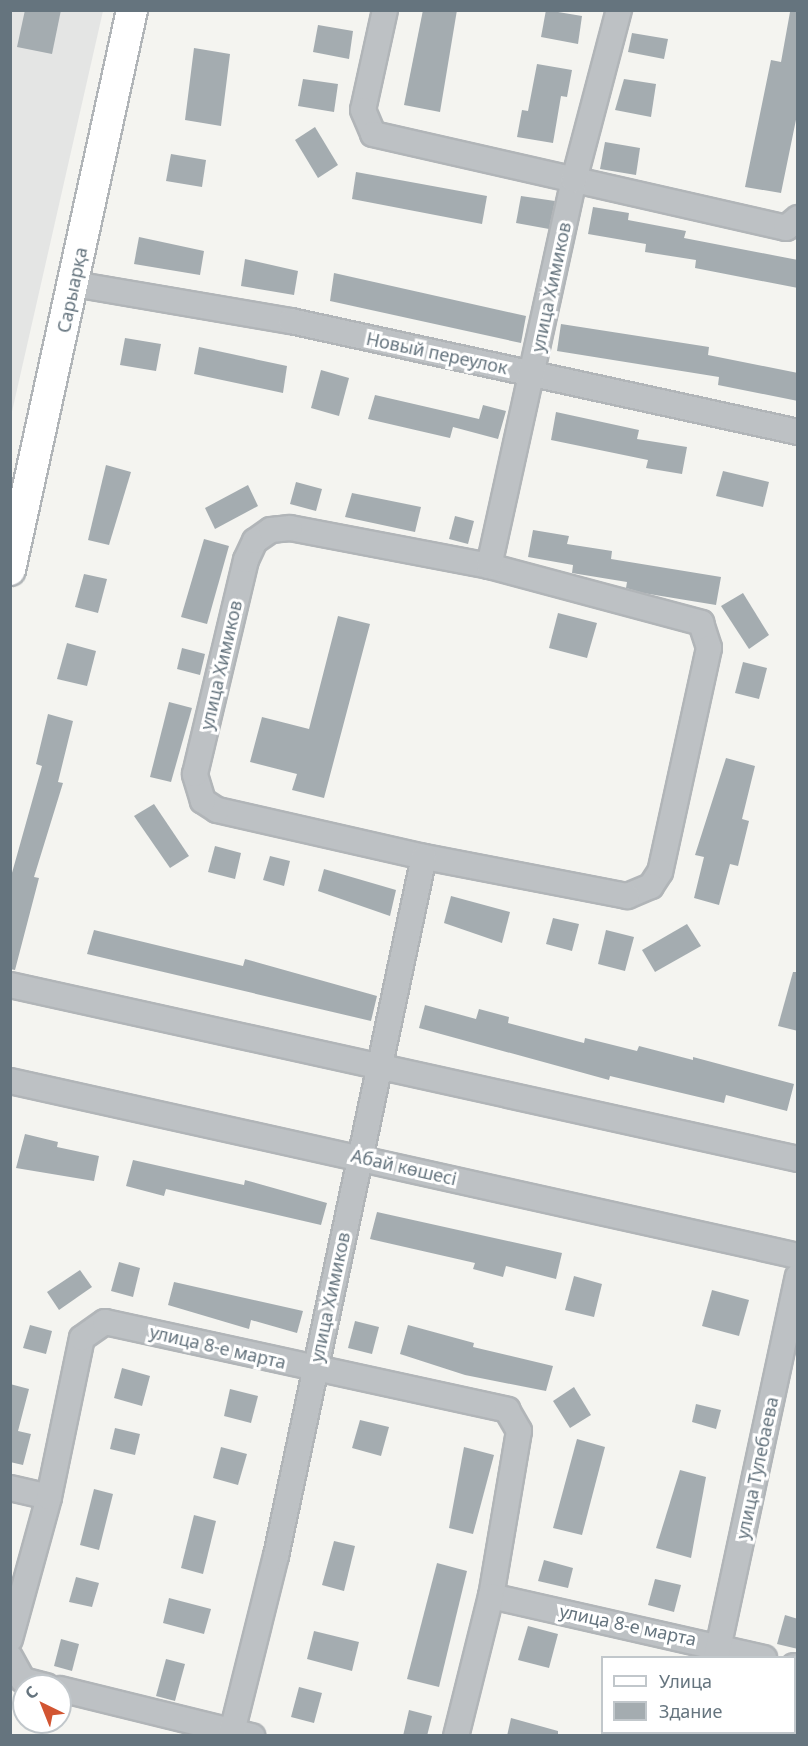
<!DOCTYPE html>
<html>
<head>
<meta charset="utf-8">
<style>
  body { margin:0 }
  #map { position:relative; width:808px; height:1746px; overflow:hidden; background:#f4f4f0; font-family:"Noto Sans",sans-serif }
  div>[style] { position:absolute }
  .built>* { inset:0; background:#e4e5e4 }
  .building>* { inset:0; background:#a4acb0 }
  .roads { filter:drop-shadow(2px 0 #b1b5b8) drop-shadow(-2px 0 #b1b5b8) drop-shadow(0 2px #b1b5b8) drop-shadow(0 -2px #b1b5b8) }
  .minor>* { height:24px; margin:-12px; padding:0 12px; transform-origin:12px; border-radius:12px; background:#bdc1c4 }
  .major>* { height:30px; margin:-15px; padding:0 15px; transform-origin:15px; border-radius:15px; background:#fff }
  span { translate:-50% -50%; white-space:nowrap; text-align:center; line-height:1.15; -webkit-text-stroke:6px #fff; paint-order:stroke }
  .street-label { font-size:18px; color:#65747e }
  .frame { position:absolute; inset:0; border:12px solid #65747e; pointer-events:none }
  .legend { position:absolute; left:601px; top:1656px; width:195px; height:78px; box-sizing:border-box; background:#fff; border:2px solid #c1c7cb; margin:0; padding:8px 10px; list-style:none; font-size:18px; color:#65747e }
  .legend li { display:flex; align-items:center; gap:12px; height:30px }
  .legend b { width:30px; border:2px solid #c1c7cb }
  .north { position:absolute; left:12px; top:1674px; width:60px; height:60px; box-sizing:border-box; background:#fff; border:2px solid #c1c7cb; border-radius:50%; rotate:317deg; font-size:16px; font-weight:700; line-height:24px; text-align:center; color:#65747e }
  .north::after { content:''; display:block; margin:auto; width:21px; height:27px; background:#d25532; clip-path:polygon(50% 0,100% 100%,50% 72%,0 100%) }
</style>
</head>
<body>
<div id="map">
  <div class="built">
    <i style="clip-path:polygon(11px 11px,103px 11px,11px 416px)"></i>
  </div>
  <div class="building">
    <i style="clip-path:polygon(25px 10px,61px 10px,52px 54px,17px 47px)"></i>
    <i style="clip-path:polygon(423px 10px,457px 10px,440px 112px,404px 105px)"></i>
    <i style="clip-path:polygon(546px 10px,582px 16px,578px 44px,541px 37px)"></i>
    <i style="clip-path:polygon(790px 12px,798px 12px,798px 110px,781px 193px,745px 187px,771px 60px,781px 62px)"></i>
    <i style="clip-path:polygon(318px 25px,353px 31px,349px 59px,313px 52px)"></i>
    <i style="clip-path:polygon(632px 33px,668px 39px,664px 59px,628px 52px)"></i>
    <i style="clip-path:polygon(194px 48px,230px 54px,221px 126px,185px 120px)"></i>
    <i style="clip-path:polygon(537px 64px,572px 70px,567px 97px,561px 96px,553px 143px,517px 137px,522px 110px,528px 111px)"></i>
    <i style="clip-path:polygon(303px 79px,338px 84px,334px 112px,298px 106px)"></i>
    <i style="clip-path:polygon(624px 79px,656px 84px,651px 117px,615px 110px)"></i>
    <i style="clip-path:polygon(315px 127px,338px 165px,318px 178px,295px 140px)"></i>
    <i style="clip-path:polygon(605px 142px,640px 148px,636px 175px,600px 169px)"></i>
    <i style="clip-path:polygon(171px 154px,206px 160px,202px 187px,166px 181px)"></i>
    <i style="clip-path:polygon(356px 172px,487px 196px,482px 224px,352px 199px)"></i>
    <i style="clip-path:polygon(521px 196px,555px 201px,549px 229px,516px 223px)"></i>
    <i style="clip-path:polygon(593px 207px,629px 213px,628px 220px,686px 231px,684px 238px,798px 260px,798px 288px,695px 268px,696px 260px,645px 252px,646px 244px,588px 234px)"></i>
    <i style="clip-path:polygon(139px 237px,204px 251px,200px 275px,134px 264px)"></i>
    <i style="clip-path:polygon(245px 259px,298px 271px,294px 295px,241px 286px)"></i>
    <i style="clip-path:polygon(334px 273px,526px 316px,521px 343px,330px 301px)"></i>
    <i style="clip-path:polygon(561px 324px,709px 347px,708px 355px,798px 373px,798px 401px,718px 385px,719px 377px,557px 351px)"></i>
    <i style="clip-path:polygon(125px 338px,161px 344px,156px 371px,120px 365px)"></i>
    <i style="clip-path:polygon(199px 347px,287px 366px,283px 393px,194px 374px)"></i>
    <i style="clip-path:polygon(321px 370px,349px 378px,339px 416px,311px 408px)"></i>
    <i style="clip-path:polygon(375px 395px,479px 419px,483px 405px,506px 411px,498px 439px,453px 427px,450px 438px,368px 419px)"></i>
    <i style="clip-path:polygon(556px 412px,639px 430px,637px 439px,687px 447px,682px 474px,646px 468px,648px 460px,551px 440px)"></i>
    <i style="clip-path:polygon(106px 465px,131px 472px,109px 545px,88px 540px)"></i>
    <i style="clip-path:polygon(723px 471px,769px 482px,763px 507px,716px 496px)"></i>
    <i style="clip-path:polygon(296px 482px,322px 489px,316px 511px,290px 504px)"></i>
    <i style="clip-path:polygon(248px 485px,258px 506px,215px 529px,205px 508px)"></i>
    <i style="clip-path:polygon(352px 493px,421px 507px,415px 532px,345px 517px)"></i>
    <i style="clip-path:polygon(455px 516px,474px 521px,468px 544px,449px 539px)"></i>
    <i style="clip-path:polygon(533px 530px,569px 536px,567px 544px,612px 551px,611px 559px,721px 577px,716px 605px,643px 593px,626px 588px,627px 582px,572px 573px,573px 565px,528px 557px)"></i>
    <i style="clip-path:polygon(204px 539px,229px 546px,207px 624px,181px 617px)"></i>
    <i style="clip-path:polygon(84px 574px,107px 579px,98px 613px,75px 607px)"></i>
    <i style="clip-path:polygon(743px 593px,769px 635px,749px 649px,721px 606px)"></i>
    <i style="clip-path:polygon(558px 613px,597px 623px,587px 658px,549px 648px)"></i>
    <i style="clip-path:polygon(338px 616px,370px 624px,324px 798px,292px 790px,297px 774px,250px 762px,262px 717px,309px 729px)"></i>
    <i style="clip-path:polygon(67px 643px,96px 651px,87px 686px,57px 679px)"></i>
    <i style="clip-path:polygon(182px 648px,205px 654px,200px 675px,177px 669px)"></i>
    <i style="clip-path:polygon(743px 662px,767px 668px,759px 699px,735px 693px)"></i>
    <i style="clip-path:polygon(169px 702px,192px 708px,171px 782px,150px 777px)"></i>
    <i style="clip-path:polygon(48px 714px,73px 721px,58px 782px,63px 783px,34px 877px,39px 878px,15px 970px,10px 969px,10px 880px,42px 766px,36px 764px)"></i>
    <i style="clip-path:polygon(726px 758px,755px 766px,742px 819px,749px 821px,738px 866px,730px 864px,719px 905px,694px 898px,704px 857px,695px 855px)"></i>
    <i style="clip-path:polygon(154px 804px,189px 856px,170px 868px,134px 816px)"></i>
    <i style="clip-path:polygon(215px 846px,241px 853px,235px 879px,208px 872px)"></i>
    <i style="clip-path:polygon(270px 856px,290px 861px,284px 886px,263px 880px)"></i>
    <i style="clip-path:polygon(324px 869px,396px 890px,390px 916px,318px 891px)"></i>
    <i style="clip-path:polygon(451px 896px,510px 912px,502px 943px,444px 923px)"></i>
    <i style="clip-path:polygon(553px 918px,579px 924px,572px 951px,546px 944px)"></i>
    <i style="clip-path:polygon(687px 924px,701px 946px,655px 972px,642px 950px)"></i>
    <i style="clip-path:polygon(94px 930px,243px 966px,245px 959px,377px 996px,371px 1021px,87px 954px)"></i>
    <i style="clip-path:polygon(606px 930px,634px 937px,625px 971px,598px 964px)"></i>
    <i style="clip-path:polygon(793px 972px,798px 972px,798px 1031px,778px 1026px)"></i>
    <i style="clip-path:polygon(425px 1005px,476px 1019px,479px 1009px,509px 1017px,508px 1023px,584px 1043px,585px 1038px,637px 1051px,639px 1046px,693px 1060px,693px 1057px,794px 1084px,787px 1111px,726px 1095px,724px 1103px,610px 1076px,609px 1080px,419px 1028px)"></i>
    <i style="clip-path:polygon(25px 1134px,58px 1142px,57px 1147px,99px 1156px,94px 1181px,16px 1168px)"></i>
    <i style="clip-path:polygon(133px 1160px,244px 1185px,245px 1180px,327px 1203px,321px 1225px,166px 1189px,164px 1196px,126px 1186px)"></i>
    <i style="clip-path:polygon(377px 1212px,562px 1253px,556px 1279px,506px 1266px,503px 1277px,473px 1269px,475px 1263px,370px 1239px)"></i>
    <i style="clip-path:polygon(119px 1262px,140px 1268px,133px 1297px,111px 1291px)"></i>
    <i style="clip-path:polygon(80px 1270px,92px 1287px,59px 1310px,47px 1292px)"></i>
    <i style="clip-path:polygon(574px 1276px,602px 1284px,594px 1317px,565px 1310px)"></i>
    <i style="clip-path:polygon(174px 1282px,303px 1311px,297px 1333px,251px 1320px,249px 1329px,168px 1305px)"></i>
    <i style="clip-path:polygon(712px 1290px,749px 1300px,739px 1336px,702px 1326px)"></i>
    <i style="clip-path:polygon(355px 1321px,379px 1327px,372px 1354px,348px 1348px)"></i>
    <i style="clip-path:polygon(30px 1325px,52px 1331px,46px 1354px,23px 1348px)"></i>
    <i style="clip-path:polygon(408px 1325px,474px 1343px,473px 1347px,553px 1366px,546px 1391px,465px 1375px,400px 1354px)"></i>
    <i style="clip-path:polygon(122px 1368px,150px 1376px,142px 1406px,114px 1398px)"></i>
    <i style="clip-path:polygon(10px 1384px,29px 1389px,18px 1431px,31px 1434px,23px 1465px,10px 1462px)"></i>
    <i style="clip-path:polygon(574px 1387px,591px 1415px,570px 1428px,553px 1401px)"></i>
    <i style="clip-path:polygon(230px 1389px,258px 1396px,251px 1423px,224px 1416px)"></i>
    <i style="clip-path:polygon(696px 1404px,721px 1410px,716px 1429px,692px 1422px)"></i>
    <i style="clip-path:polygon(360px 1420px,389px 1427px,381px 1456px,352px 1448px)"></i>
    <i style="clip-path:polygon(115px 1428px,140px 1434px,135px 1455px,110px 1449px)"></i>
    <i style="clip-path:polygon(577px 1439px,605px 1447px,582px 1535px,553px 1528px)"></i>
    <i style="clip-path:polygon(221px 1447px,247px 1454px,238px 1485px,213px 1478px)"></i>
    <i style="clip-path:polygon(464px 1447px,494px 1455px,473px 1534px,449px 1528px)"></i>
    <i style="clip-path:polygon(680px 1470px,706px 1477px,691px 1558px,656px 1548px)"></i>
    <i style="clip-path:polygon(94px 1489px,113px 1494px,99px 1550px,80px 1545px)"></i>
    <i style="clip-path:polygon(194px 1515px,216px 1521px,203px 1574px,181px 1568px)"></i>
    <i style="clip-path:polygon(334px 1541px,355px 1546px,344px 1591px,322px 1585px)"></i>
    <i style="clip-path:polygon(544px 1560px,573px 1568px,568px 1588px,538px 1581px)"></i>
    <i style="clip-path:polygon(437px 1563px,467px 1571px,439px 1687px,407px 1679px)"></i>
    <i style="clip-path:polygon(76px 1577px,99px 1583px,92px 1607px,69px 1602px)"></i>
    <i style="clip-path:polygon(655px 1579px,681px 1585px,674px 1612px,648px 1605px)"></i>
    <i style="clip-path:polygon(169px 1598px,211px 1609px,204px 1634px,163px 1623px)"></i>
    <i style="clip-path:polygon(785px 1615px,798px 1619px,798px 1649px,777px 1644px)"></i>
    <i style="clip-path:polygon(528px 1626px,558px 1634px,549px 1668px,518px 1660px)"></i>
    <i style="clip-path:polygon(314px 1631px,359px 1642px,352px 1671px,307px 1659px)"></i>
    <i style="clip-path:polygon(61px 1639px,79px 1644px,72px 1671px,54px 1666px)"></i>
    <i style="clip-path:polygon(166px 1659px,185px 1664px,175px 1701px,156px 1696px)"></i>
    <i style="clip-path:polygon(299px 1687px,322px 1693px,314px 1723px,291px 1717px)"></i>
    <i style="clip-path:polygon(409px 1710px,432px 1716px,427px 1736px,403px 1736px)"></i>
    <i style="clip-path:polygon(511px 1718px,558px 1731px,558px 1736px,507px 1736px)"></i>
  </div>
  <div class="roads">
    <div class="minor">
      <i style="left:385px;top:10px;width:102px;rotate:102.4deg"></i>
      <i style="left:363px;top:110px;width:26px;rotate:67deg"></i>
      <i style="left:373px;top:134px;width:424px;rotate:12.8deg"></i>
      <i style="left:786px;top:228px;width:16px;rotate:-40deg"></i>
      <i style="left:74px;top:284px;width:220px;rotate:9.7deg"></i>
      <i style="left:291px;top:321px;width:519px;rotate:12.35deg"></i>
      <i style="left:290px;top:528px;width:203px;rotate:10.8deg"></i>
      <i style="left:489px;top:566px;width:220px;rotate:15deg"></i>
      <i style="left:701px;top:623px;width:26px;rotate:72deg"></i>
      <i style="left:709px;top:648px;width:229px;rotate:102.3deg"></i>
      <i style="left:660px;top:872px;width:17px;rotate:123deg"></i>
      <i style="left:651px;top:886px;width:26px;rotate:157deg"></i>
      <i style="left:627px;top:896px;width:207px;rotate:-169.1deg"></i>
      <i style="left:424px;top:857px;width:212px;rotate:-167.2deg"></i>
      <i style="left:217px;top:810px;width:17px;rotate:-147deg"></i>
      <i style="left:203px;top:801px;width:28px;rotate:-107deg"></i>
      <i style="left:195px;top:774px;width:220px;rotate:-76.6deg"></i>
      <i style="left:246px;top:560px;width:21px;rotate:-65deg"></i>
      <i style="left:255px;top:541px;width:19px;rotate:-35deg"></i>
      <i style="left:271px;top:530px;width:19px;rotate:-6deg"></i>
      <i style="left:489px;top:566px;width:395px;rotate:-77.6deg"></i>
      <i style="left:574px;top:180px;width:176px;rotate:-75.2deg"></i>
      <i style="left:10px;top:985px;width:807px;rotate:12.45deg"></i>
      <i style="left:10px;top:1081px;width:807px;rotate:12.52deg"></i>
      <i style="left:10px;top:1488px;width:40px;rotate:13deg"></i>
      <i style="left:491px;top:1596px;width:280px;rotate:12.8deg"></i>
      <i style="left:10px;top:1639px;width:147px;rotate:-74.6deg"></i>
      <i style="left:49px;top:1497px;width:162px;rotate:-78.3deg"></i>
      <i style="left:82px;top:1338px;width:28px;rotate:-35deg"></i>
      <i style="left:105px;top:1322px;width:412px;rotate:12.3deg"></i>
      <i style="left:507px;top:1410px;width:24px;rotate:60deg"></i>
      <i style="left:519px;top:1431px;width:167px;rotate:99.6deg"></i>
      <i style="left:491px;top:1596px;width:144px;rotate:104deg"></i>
      <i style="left:10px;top:1657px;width:26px;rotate:61deg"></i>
      <i style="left:23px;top:1680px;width:24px;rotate:15deg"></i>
      <i style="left:716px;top:1658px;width:390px;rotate:-77.9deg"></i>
      <i style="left:794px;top:1666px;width:4px;rotate:14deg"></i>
      <i style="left:60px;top:1689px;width:198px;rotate:13.8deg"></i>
      <i style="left:231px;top:1736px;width:186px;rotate:-76deg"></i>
      <i style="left:276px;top:1556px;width:714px;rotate:-78.05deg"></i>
      <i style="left:697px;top:1736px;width:4px;rotate:-90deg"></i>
    </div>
    <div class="major">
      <i style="left:10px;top:570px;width:573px;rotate:-77.71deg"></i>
    </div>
  </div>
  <div class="street-label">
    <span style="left:551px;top:287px;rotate:-78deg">улица Химиков</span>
    <span style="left:72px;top:290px;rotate:-78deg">Сарыарқа</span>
    <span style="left:437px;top:353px;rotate:12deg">Новый переулок</span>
    <span style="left:221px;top:665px;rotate:-77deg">улица Химиков</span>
    <span style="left:404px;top:1167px;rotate:13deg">Абай көшесі</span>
    <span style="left:330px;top:1297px;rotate:-78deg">улица Химиков</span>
    <span style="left:218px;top:1347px;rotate:13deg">улица 8-е марта</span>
    <span style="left:757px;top:1468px;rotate:-78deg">улица Тулебаева</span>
    <span style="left:628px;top:1625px;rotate:12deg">улица 8-е марта</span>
  </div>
  <div class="frame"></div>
  <ul class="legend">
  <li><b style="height:8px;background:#fff"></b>Улица</li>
  <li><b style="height:16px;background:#a4acb0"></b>Здание</li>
  </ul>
  <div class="north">С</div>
</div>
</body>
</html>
